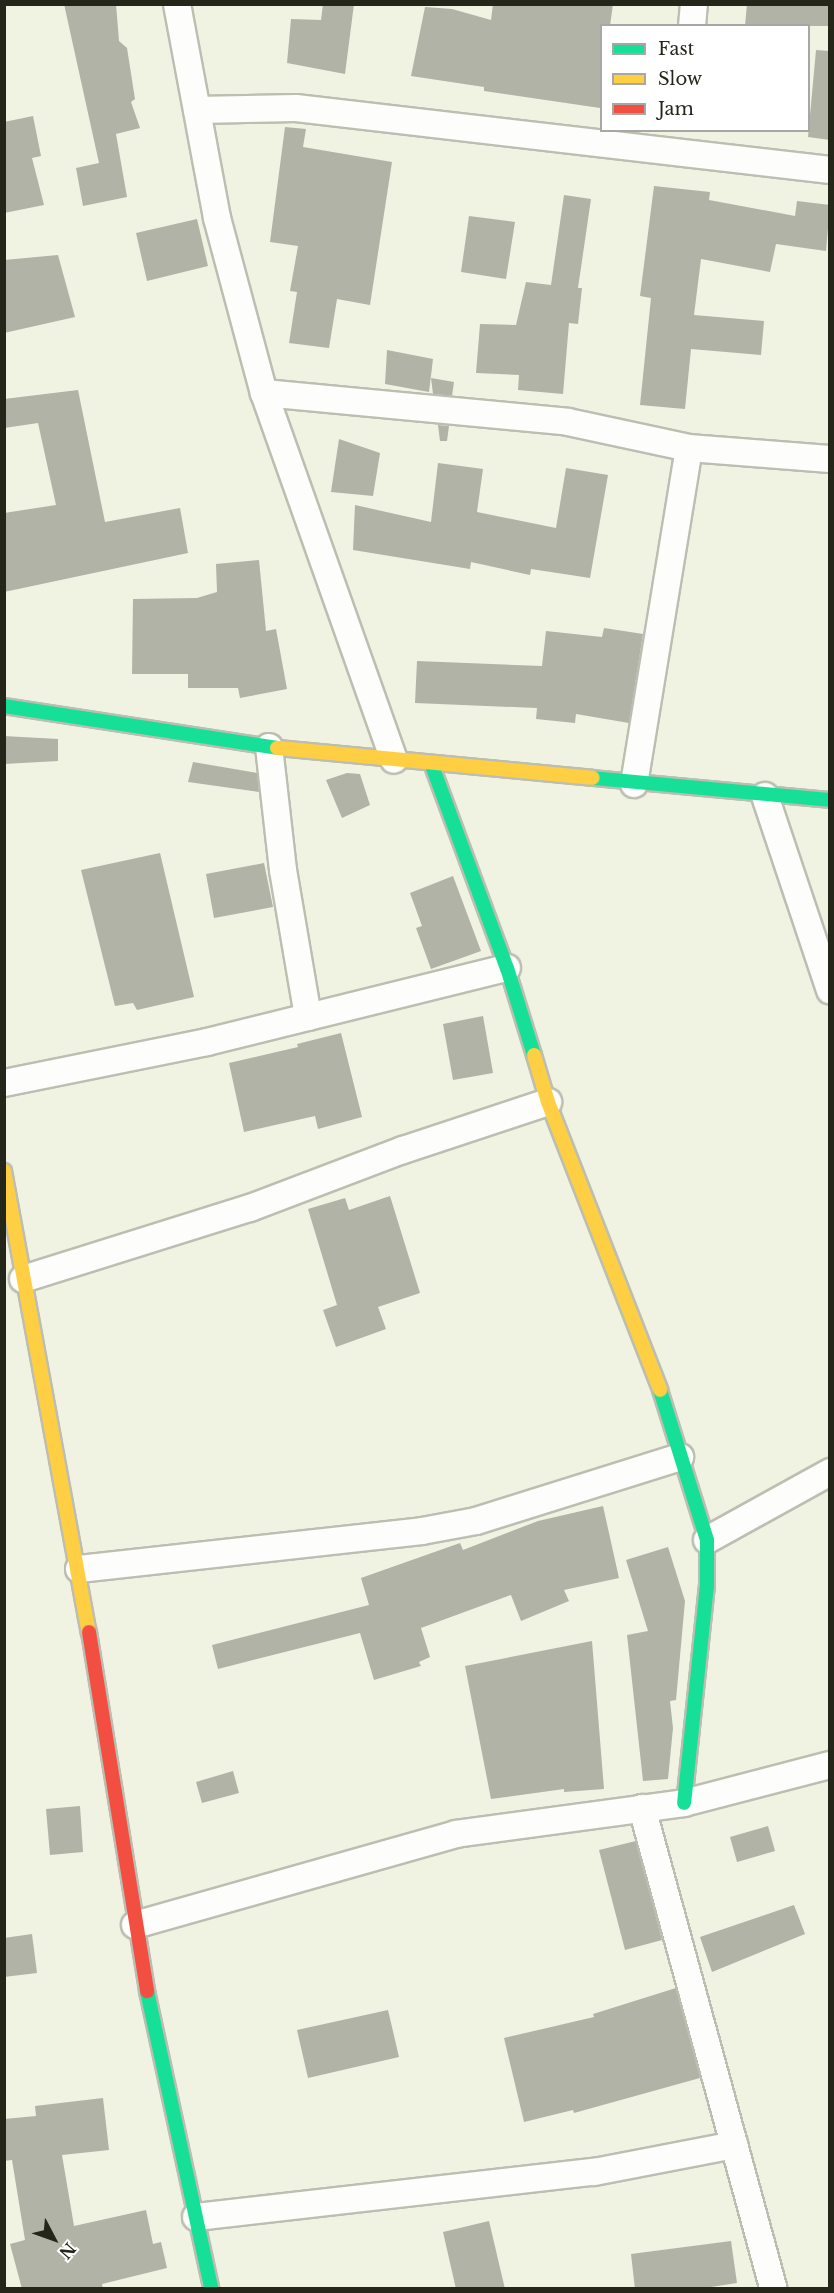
<!DOCTYPE html>
<html>
<head>
<meta charset="utf-8">
<style>
  body { margin:0 }
  #map { position:relative; width:834px; height:2293px; overflow:hidden; background:#f0f3e2; font-family:"Libre Baskerville",serif }
  div>[style] { position:absolute }
  .building>* { inset:0; background:#b0b3a6 }
  .roads { filter:drop-shadow(2px 0 #bcbeb1) drop-shadow(-2px 0 #bcbeb1) drop-shadow(0 2px #bcbeb1) drop-shadow(0 -2px #bcbeb1) }
  .street>* { height:26px; margin:-13px; padding:0 13px; transform-origin:13px; border-radius:13px; background:#fdfdfb }
  .fast>* { height:14px; margin:-7px; padding:0 7px; transform-origin:7px; border-radius:7px; background:#16e098 }
  .slow>* { height:14px; margin:-7px; padding:0 7px; transform-origin:7px; border-radius:7px; background:#ffcf43 }
  .jam>* { height:14px; margin:-7px; padding:0 7px; transform-origin:7px; border-radius:7px; background:#f24e42 }
  span { translate:-50% -50%; white-space:nowrap; text-align:center; line-height:1.15; -webkit-text-stroke:5px #fff; paint-order:stroke }
  .frame { position:absolute; inset:0; border:6px solid #24261a; pointer-events:none }
  .legend { position:absolute; left:600px; top:24px; width:210px; height:108px; box-sizing:border-box; background:#fff; border:2px solid #a7a8a3; margin:0; padding:8px 10px; list-style:none; font-size:18px; color:#24261a }
  .legend li { display:flex; align-items:center; gap:12px; height:30px }
  .legend b { width:30px; border:2px solid #a7a8a3 }
  .north { position:absolute; left:24px; top:2209px; width:60px; height:60px; -webkit-text-stroke:4px #fff; paint-order:stroke; rotate:131deg; font-size:16px; font-weight:700; line-height:24px; text-align:center; color:#24261a }
  .north::after { content:''; display:block; margin:auto; width:21px; height:27px; background:#24261a; clip-path:polygon(50% 0,100% 100%,50% 72%,0 100%) }
</style>
</head>
<body>
<div id="map">
  <div class="building">
    <i style="clip-path:polygon(64px 4px,116px 4px,119px 41px,127px 48px,135px 99px,131px 102px,140px 128px,116px 134px,127px 197px,83px 206px,76px 168px,99px 163px)"></i>
    <i style="clip-path:polygon(323px 4px,354px 4px,345px 74px,287px 63px,291px 19px,321px 20px)"></i>
    <i style="clip-path:polygon(493px 4px,613px 4px,610px 26px,602px 26px,600px 108px,484px 91px,484px 87px,411px 76px,425px 7px,452px 9px,491px 20px)"></i>
    <i style="clip-path:polygon(747px 4px,830px 4px,830px 26px,745px 26px)"></i>
    <i style="clip-path:polygon(816px 50px,830px 51px,830px 140px,808px 137px)"></i>
    <i style="clip-path:polygon(33px 116px,41px 156px,32px 158px,44px 205px,4px 213px,4px 122px)"></i>
    <i style="clip-path:polygon(285px 127px,306px 129px,303px 147px,392px 162px,370px 305px,337px 299px,329px 348px,289px 343px,297px 292px,290px 291px,298px 246px,270px 242px)"></i>
    <i style="clip-path:polygon(654px 186px,710px 192px,709px 200px,795px 216px,797px 201px,830px 205px,826px 251px,776px 244px,770px 272px,701px 259px,694px 315px,764px 321px,761px 355px,691px 349px,685px 409px,640px 405px,651px 298px,640px 296px)"></i>
    <i style="clip-path:polygon(564px 195px,591px 199px,578px 288px,582px 288px,578px 324px,569px 323px,563px 394px,518px 390px,519px 375px,476px 373px,480px 324px,516px 325px,526px 282px,551px 285px)"></i>
    <i style="clip-path:polygon(469px 216px,515px 222px,506px 279px,461px 272px)"></i>
    <i style="clip-path:polygon(197px 219px,208px 266px,147px 281px,136px 233px)"></i>
    <i style="clip-path:polygon(58px 255px,75px 317px,4px 333px,4px 260px)"></i>
    <i style="clip-path:polygon(387px 350px,433px 359px,429px 392px,385px 384px)"></i>
    <i style="clip-path:polygon(431px 378px,454px 382px,452px 396px,433px 394px)"></i>
    <i style="clip-path:polygon(78px 390px,105px 522px,180px 508px,188px 553px,4px 592px,4px 513px,56px 505px,38px 423px,4px 428px,4px 399px)"></i>
    <i style="clip-path:polygon(438px 425px,449px 426px,447px 441px,440px 441px)"></i>
    <i style="clip-path:polygon(339px 439px,380px 453px,373px 496px,331px 492px)"></i>
    <i style="clip-path:polygon(438px 463px,483px 469px,477px 512px,556px 528px,566px 468px,608px 475px,590px 578px,531px 569px,530px 575px,471px 562px,470px 569px,353px 550px,355px 505px,431px 522px)"></i>
    <i style="clip-path:polygon(259px 560px,266px 631px,276px 629px,287px 689px,240px 698px,238px 688px,188px 688px,188px 674px,132px 674px,133px 599px,197px 598px,217px 592px,216px 564px)"></i>
    <i style="clip-path:polygon(604px 628px,643px 634px,629px 723px,576px 714px,575px 723px,536px 719px,537px 708px,415px 703px,417px 661px,542px 666px,546px 631px,602px 637px)"></i>
    <i style="clip-path:polygon(4px 736px,58px 739px,58px 761px,4px 764px)"></i>
    <i style="clip-path:polygon(193px 762px,257px 773px,259px 792px,188px 782px)"></i>
    <i style="clip-path:polygon(347px 773px,360px 774px,370px 805px,342px 818px,326px 780px)"></i>
    <i style="clip-path:polygon(160px 853px,194px 997px,137px 1010px,133px 1003px,115px 1006px,81px 870px)"></i>
    <i style="clip-path:polygon(264px 863px,273px 907px,214px 918px,206px 874px)"></i>
    <i style="clip-path:polygon(453px 876px,481px 951px,431px 969px,416px 928px,422px 926px,410px 893px)"></i>
    <i style="clip-path:polygon(483px 1016px,493px 1073px,453px 1080px,443px 1024px)"></i>
    <i style="clip-path:polygon(341px 1033px,362px 1117px,318px 1129px,315px 1116px,244px 1132px,229px 1063px,298px 1047px,297px 1044px)"></i>
    <i style="clip-path:polygon(390px 1196px,420px 1293px,378px 1307px,386px 1329px,336px 1347px,323px 1310px,337px 1305px,308px 1209px,345px 1198px,349px 1210px)"></i>
    <i style="clip-path:polygon(603px 1506px,619px 1578px,564px 1590px,569px 1601px,521px 1621px,511px 1595px,421px 1628px,430px 1657px,419px 1662px,421px 1666px,374px 1680px,360px 1633px,218px 1669px,212px 1645px,369px 1605px,361px 1578px,460px 1543px,463px 1550px,538px 1521px)"></i>
    <i style="clip-path:polygon(668px 1547px,685px 1601px,676px 1700px,670px 1701px,673px 1728px,668px 1779px,643px 1781px,627px 1635px,648px 1631px,626px 1560px)"></i>
    <i style="clip-path:polygon(592px 1641px,604px 1789px,564px 1792px,564px 1789px,491px 1799px,465px 1666px)"></i>
    <i style="clip-path:polygon(233px 1771px,239px 1793px,202px 1803px,196px 1782px)"></i>
    <i style="clip-path:polygon(80px 1806px,83px 1852px,50px 1855px,46px 1809px)"></i>
    <i style="clip-path:polygon(768px 1826px,775px 1851px,737px 1862px,730px 1837px)"></i>
    <i style="clip-path:polygon(636px 1841px,662px 1940px,625px 1950px,599px 1850px)"></i>
    <i style="clip-path:polygon(794px 1905px,805px 1934px,712px 1972px,700px 1937px)"></i>
    <i style="clip-path:polygon(32px 1934px,37px 1973px,4px 1977px,4px 1938px)"></i>
    <i style="clip-path:polygon(676px 1988px,700px 2078px,574px 2113px,573px 2110px,524px 2122px,504px 2038px,594px 2017px,593px 2014px)"></i>
    <i style="clip-path:polygon(388px 2010px,399px 2057px,308px 2078px,297px 2030px)"></i>
    <i style="clip-path:polygon(103px 2098px,109px 2150px,62px 2155px,74px 2226px,146px 2210px,153px 2244px,161px 2242px,167px 2268px,102px 2284px,103px 2289px,22px 2289px,10px 2244px,25px 2240px,12px 2160px,4px 2161px,4px 2119px,36px 2116px,35px 2106px)"></i>
    <i style="clip-path:polygon(489px 2221px,505px 2289px,456px 2289px,443px 2232px)"></i>
    <i style="clip-path:polygon(731px 2241px,737px 2283px,698px 2289px,635px 2289px,631px 2254px)"></i>
  </div>
  <div class="roads">
    <div class="street">
      <i style="left:177px;top:4px;width:218px;rotate:79.4deg"></i>
      <i style="left:217px;top:218px;width:181px;rotate:75deg"></i>
      <i style="left:264px;top:393px;width:389px;rotate:70.5deg"></i>
      <i style="left:692px;top:26px;width:22px;rotate:-85deg"></i>
      <i style="left:197px;top:110px;width:99px;rotate:-1.2deg"></i>
      <i style="left:296px;top:108px;width:538px;rotate:6.62deg"></i>
      <i style="left:264px;top:393px;width:305px;rotate:5.4deg"></i>
      <i style="left:568px;top:422px;width:124px;rotate:12.1deg"></i>
      <i style="left:689px;top:448px;width:141px;rotate:4.5deg"></i>
      <i style="left:269px;top:747px;width:124px;rotate:83.5deg"></i>
      <i style="left:283px;top:870px;width:149px;rotate:80.3deg"></i>
      <i style="left:634px;top:784px;width:340px;rotate:-80.7deg"></i>
      <i style="left:765px;top:796px;width:205px;rotate:71.5deg"></i>
      <i style="left:4px;top:1083px;width:207px;rotate:-11.4deg"></i>
      <i style="left:207px;top:1042px;width:309px;rotate:-13.9deg"></i>
      <i style="left:23px;top:1279px;width:238px;rotate:-17.4deg"></i>
      <i style="left:250px;top:1208px;width:164px;rotate:-20.8deg"></i>
      <i style="left:403px;top:1150px;width:153px;rotate:-18.3deg"></i>
      <i style="left:707px;top:1540px;width:141px;rotate:-28.9deg"></i>
      <i style="left:79px;top:1569px;width:345px;rotate:-6.3deg"></i>
      <i style="left:422px;top:1531px;width:55px;rotate:-10.5deg"></i>
      <i style="left:476px;top:1521px;width:214px;rotate:-17.4deg"></i>
      <i style="left:642px;top:1808px;width:498px;rotate:74.7deg"></i>
      <i style="left:135px;top:1925px;width:334px;rotate:-15.8deg"></i>
      <i style="left:456px;top:1834px;width:230px;rotate:-7.7deg"></i>
      <i style="left:684px;top:1803px;width:151px;rotate:-14.6deg"></i>
      <i style="left:196px;top:2217px;width:401px;rotate:-6.5deg"></i>
      <i style="left:594px;top:2172px;width:143px;rotate:-10.9deg"></i>
    </div>
    <div class="fast">
      <i style="left:4px;top:706px;width:276px;rotate:8.7deg"></i>
      <i style="left:431px;top:763px;width:219px;rotate:69.7deg"></i>
      <i style="left:507px;top:968px;width:91px;rotate:72.8deg"></i>
      <i style="left:593px;top:778px;width:238px;rotate:5.3deg"></i>
      <i style="left:660px;top:1390px;width:157px;rotate:72.6deg"></i>
      <i style="left:707px;top:1540px;width:45px;rotate:90deg"></i>
      <i style="left:707px;top:1585px;width:219px;rotate:96deg"></i>
      <i style="left:147px;top:1991px;width:304px;rotate:77.8deg"></i>
    </div>
    <div class="slow">
      <i style="left:277px;top:748px;width:317px;rotate:5.4deg"></i>
      <i style="left:534px;top:1055px;width:49px;rotate:73.4deg"></i>
      <i style="left:548px;top:1102px;width:309px;rotate:68.7deg"></i>
      <i style="left:4px;top:1171px;width:469px;rotate:79.6deg"></i>
    </div>
    <div class="jam">
      <i style="left:89px;top:1632px;width:364px;rotate:80.8deg"></i>
    </div>
  </div>
  <div class="frame"></div>
  <ul class="legend">
  <li><b style="height:8px;background:#16e098"></b>Fast</li>
  <li><b style="height:8px;background:#ffcf43"></b>Slow</li>
  <li><b style="height:8px;background:#f24e42"></b>Jam</li>
  </ul>
  <div class="north">N</div>
</div>
</body>
</html>
